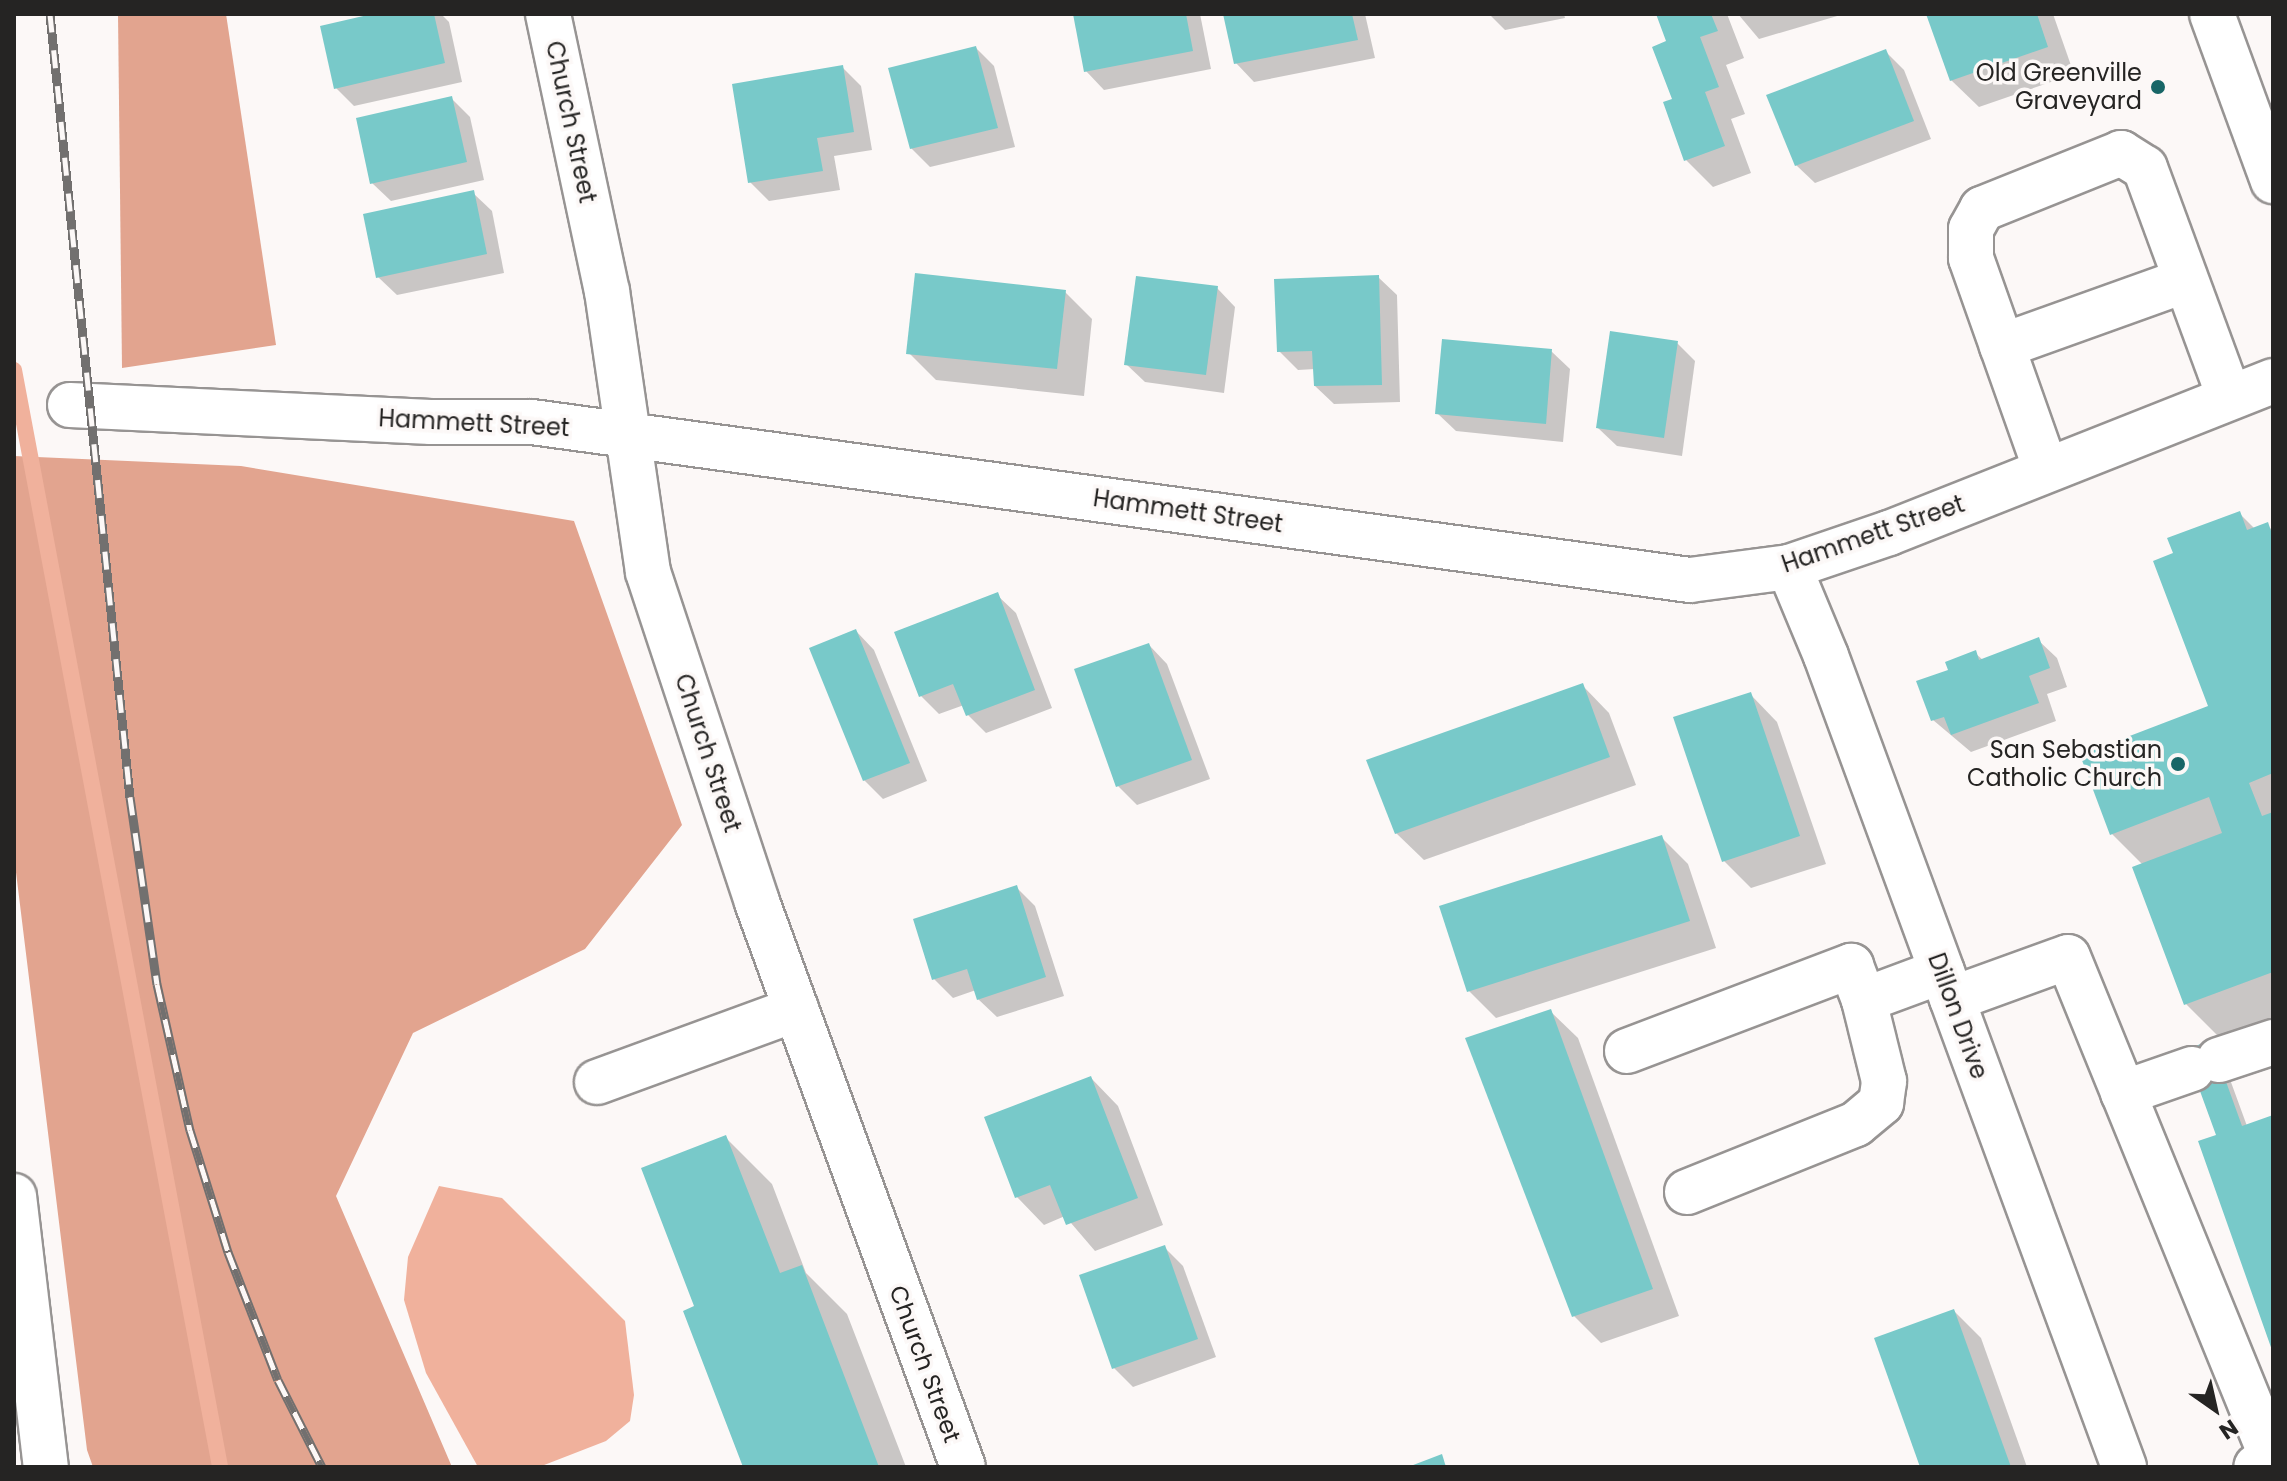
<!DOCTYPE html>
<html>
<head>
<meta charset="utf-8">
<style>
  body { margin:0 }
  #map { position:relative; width:2287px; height:1481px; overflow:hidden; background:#fcf8f7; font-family:Poppins,sans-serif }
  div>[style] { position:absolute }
  .forest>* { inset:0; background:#e2a48f }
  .water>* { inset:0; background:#f0b19c }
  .shadow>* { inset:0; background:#0003 }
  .stream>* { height:16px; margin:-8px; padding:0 8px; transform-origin:8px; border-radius:8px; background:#f0b19c }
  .building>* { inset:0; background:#78c9c9 }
  .roads { filter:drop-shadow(2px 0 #979493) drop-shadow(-2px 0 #979493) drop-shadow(0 2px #979493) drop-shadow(0 -2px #979493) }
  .minor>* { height:44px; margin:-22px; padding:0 22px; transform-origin:22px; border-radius:22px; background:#fff }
  .rail>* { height:9px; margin-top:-4.5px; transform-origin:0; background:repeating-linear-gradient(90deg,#fcf8f7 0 18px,#72706f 0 36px); box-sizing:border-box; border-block:2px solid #72706f }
  .dots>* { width:22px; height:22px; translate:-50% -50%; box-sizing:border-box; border:4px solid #fcf8f7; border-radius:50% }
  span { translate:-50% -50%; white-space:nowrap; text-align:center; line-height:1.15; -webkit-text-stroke:7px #fcf8f7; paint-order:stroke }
  .poi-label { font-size:24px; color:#252423 }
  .right { translate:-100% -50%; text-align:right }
  .street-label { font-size:24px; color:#252423 }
  .frame { position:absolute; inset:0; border:16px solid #252423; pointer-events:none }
  .north { position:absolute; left:2175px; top:1369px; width:80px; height:80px; -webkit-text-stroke:6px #fcf8f7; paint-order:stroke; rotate:146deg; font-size:22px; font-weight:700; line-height:32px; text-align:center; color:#252423 }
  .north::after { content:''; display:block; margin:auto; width:28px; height:36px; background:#252423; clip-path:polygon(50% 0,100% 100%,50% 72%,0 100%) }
</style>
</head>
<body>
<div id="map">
  <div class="forest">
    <i style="clip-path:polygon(118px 14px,226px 14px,276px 345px,122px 368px)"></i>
    <i style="clip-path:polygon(14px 456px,241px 466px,574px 521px,682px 825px,585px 949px,413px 1033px,336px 1196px,452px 1467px,93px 1467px,87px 1450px,14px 856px)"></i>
  </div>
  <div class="water">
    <i style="clip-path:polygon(439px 1186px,502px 1198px,625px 1321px,634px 1395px,630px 1421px,606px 1441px,539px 1467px,478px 1467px,426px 1373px,404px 1300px,408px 1257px)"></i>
  </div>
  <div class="shadow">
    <i style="clip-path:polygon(382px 14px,441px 14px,449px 22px,462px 82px,354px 106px,336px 88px)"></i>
    <i style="clip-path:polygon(1075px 14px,1200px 14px,1211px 69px,1104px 90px,1086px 71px)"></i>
    <i style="clip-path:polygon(1225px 14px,1365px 14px,1375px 58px,1254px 82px,1236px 63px)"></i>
    <i style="clip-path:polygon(1489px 14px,1564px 14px,1565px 18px,1505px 30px)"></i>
    <i style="clip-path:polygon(1658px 14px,1727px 14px,1744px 58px,1726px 65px,1745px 114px,1731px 119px,1751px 173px,1713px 187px,1686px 160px,1674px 101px,1669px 42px)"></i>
    <i style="clip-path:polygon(1738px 14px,1844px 14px,1759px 39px)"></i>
    <i style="clip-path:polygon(1928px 14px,2053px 14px,2074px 74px,1979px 107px,1951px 80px)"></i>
    <i style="clip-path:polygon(976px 48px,994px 66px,1015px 147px,930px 167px,911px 148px)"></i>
    <i style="clip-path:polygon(1885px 51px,1904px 70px,1931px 139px,1815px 183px,1796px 165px)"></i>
    <i style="clip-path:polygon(842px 67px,861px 86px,872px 150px,834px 156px,840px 190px,769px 201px,750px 182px)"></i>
    <i style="clip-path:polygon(451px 98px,470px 117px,484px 180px,391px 201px,372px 183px)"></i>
    <i style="clip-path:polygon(473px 193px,492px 211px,504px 273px,397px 295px,378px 277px)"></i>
    <i style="clip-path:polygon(1378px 277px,1397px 295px,1400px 402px,1334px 404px,1315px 386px,1315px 369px,1298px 370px,1279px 351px)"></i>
    <i style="clip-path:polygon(1217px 288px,1235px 307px,1224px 393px,1145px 382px,1126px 364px)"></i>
    <i style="clip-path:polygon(1065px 292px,1092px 319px,1084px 396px,936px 380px,909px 353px)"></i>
    <i style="clip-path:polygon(1677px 343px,1695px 361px,1682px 456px,1617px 446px,1598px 428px)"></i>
    <i style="clip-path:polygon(1551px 351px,1570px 369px,1563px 442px,1456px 431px,1437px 413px)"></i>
    <i style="clip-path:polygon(2239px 513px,2255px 529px,2267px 525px,2273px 531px,2273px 1019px,2221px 1039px,2186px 1004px,2143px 865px,2112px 834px,2210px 708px,2176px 555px)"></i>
    <i style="clip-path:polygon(997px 595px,1016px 613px,1052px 708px,986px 733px,968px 715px,964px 705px,939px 714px,921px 696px)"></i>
    <i style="clip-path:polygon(856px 631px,874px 650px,927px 781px,883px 799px,864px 780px)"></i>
    <i style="clip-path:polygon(2038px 640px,2057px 658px,2067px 687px,2047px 694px,2056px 721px,1971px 752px,1933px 720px,1951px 671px,1975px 653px,1983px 660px)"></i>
    <i style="clip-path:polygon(1149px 645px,1167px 664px,1210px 779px,1137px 805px,1118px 786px)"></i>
    <i style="clip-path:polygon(1582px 685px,1609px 713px,1636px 785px,1424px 860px,1396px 833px)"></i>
    <i style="clip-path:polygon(1750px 694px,1777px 722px,1826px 864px,1751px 888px,1724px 861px)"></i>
    <i style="clip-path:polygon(1661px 837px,1688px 864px,1716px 948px,1496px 1018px,1469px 991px)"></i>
    <i style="clip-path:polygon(1016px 887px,1035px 906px,1064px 996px,997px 1017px,978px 999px,976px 990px,953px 998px,934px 979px)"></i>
    <i style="clip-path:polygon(1550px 1011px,1578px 1038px,1679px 1316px,1601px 1343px,1574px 1316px)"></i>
    <i style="clip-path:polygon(2220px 1052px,2247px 1126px,2273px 1117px,2273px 1348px)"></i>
    <i style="clip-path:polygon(1091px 1078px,1118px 1106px,1163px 1225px,1095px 1251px,1065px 1216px,1044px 1225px,1017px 1197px)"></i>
    <i style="clip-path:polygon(726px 1138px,772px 1184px,806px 1273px,847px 1314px,906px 1467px,745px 1467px,697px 1308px)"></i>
    <i style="clip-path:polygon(1164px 1247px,1183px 1266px,1216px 1357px,1133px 1387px,1114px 1368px)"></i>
    <i style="clip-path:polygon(1954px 1311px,1981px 1338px,2027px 1467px,1922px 1467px)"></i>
  </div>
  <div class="stream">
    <i style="left:14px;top:370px;width:1116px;rotate:79.36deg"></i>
  </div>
  <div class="building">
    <i style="clip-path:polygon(372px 14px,434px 14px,445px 63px,334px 89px,320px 26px)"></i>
    <i style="clip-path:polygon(1073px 14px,1186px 14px,1193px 51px,1084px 72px)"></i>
    <i style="clip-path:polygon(1223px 14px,1352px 14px,1358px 40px,1234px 64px)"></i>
    <i style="clip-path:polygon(1656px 14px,1711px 14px,1718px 31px,1700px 37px,1719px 87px,1705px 92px,1725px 146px,1684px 161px,1663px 102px,1672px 99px,1652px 47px,1666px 41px)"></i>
    <i style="clip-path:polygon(1926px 14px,2037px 14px,2048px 47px,1950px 81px)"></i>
    <i style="clip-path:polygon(976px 46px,998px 128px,910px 149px,888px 68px)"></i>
    <i style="clip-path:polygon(1886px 49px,1914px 121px,1795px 166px,1766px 95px)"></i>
    <i style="clip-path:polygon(843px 65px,854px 132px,817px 138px,823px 171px,748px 183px,732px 84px)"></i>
    <i style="clip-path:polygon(452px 96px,467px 162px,370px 184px,356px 118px)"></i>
    <i style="clip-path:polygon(474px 190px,487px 254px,376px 278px,363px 214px)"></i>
    <i style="clip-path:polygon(915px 273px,1066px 290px,1057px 369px,906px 354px)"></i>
    <i style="clip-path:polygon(1379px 275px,1382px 385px,1314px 386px,1312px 351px,1277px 352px,1274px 279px)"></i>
    <i style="clip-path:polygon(1136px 276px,1218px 286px,1206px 375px,1124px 365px)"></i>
    <i style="clip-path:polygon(1610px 331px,1678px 341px,1664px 438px,1596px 428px)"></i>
    <i style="clip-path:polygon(1442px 339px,1552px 349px,1546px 424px,1435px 414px)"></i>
    <i style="clip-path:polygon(2240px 511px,2247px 530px,2268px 522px,2273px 537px,2273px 773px,2249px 783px,2262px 816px,2273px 812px,2273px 972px,2184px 1005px,2132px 867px,2222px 833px,2209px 797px,2110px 835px,2080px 755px,2208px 706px,2153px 561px,2173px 553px,2167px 538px)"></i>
    <i style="clip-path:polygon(998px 592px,1035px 690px,966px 716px,953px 684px,919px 697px,894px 632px)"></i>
    <i style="clip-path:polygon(856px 629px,910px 763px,863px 781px,809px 648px)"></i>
    <i style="clip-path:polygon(2039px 637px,2050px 668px,2029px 676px,2039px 703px,1951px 735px,1944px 717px,1931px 721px,1916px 681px,1948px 670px,1945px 662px,1976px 650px,1979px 660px)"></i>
    <i style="clip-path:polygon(1149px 643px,1192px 760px,1116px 787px,1074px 669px)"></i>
    <i style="clip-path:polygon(1583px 683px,1610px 757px,1395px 834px,1366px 760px)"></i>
    <i style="clip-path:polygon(1751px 692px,1800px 836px,1722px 862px,1673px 717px)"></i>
    <i style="clip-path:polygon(1662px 835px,1690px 921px,1467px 992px,1439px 906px)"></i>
    <i style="clip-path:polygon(1017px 885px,1046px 977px,977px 1000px,967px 969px,932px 980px,913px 919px)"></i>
    <i style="clip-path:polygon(1551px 1009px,1653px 1289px,1572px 1317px,1465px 1038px)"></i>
    <i style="clip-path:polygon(2211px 1040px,2242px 1126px,2273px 1115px,2273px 1353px,2198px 1141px,2216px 1135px,2185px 1050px)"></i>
    <i style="clip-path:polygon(1091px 1076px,1138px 1198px,1066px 1225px,1050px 1185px,1015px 1198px,984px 1117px)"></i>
    <i style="clip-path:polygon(726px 1135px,780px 1273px,802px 1265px,879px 1467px,743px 1467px,683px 1311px,694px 1306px,641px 1168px)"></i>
    <i style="clip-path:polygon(1165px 1245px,1198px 1339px,1112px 1369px,1079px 1275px)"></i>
    <i style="clip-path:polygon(1954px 1309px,2011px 1467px,1920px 1467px,1874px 1338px)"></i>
    <i style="clip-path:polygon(1442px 1454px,1446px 1467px,1408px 1467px)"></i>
  </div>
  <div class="roads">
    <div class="minor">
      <i style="left:548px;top:14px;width:283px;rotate:78deg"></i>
      <i style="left:607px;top:291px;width:284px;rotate:81.7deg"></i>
      <i style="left:648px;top:572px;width:348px;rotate:71.7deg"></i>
      <i style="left:757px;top:902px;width:601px;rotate:69.97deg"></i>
      <i style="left:2212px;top:14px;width:178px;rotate:69.9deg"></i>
      <i style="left:2002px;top:346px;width:195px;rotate:-19.7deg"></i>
      <i style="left:70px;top:405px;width:361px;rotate:2.7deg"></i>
      <i style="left:431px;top:422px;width:101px"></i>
      <i style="left:532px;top:422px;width:1169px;rotate:7.77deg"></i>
      <i style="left:1690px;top:580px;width:100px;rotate:-7.5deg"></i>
      <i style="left:1789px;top:567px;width:106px;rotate:-18.8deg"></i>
      <i style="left:1889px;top:533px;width:413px;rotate:-21.6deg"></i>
      <i style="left:2046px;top:470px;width:225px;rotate:-109.5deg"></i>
      <i style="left:1971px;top:258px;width:29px;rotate:-90deg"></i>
      <i style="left:1971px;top:229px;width:23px;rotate:-61deg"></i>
      <i style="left:1982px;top:209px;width:150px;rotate:-21.9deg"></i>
      <i style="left:2121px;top:153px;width:28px;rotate:32deg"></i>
      <i style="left:2145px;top:168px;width:243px;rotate:69.8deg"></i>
      <i style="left:1789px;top:567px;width:96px;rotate:67.4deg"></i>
      <i style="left:1826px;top:656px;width:864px;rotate:69.82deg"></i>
      <i style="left:1952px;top:999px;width:123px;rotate:-19.9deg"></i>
      <i style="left:2068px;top:957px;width:543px;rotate:67.83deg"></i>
      <i style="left:2273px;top:1460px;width:18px;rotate:158deg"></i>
      <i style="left:1627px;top:1051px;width:240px;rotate:-20.8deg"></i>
      <i style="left:1851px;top:966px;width:36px;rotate:69deg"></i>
      <i style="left:1864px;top:1000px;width:83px;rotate:-20.4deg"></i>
      <i style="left:2219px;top:1060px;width:57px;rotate:-18.4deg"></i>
      <i style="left:597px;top:1082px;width:212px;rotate:-20.1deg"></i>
      <i style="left:2123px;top:1093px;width:73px;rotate:-19.2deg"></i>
      <i style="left:1687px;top:1192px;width:182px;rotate:-21.9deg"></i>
      <i style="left:1856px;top:1124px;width:33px;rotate:-40deg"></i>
      <i style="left:1881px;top:1103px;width:22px;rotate:-82deg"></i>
      <i style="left:1884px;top:1081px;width:83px;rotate:-103.9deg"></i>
      <i style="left:14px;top:1196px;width:273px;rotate:83.3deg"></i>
    </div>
  </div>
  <div class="rail">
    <i style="left:50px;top:14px;width:787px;rotate:84.17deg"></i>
    <i style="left:130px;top:797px;width:189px;rotate:81.8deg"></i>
    <i style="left:157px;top:984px;width:150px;rotate:77.3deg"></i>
    <i style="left:190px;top:1130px;width:128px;rotate:72.7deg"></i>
    <i style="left:228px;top:1252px;width:137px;rotate:68.7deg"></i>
    <i style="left:278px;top:1380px;width:97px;rotate:63.2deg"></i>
  </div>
  <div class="dots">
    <i style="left:2158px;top:87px;background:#186667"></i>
    <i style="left:2178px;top:764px;background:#186667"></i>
  </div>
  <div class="poi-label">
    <span class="right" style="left:2142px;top:87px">Old Greenville<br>Graveyard</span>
    <span class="right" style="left:2162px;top:764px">San Sebastian<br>Catholic Church</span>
  </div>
  <div class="street-label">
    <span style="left:571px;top:122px;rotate:78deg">Church Street</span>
    <span style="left:474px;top:423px;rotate:3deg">Hammett Street</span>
    <span style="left:1188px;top:511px;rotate:8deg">Hammett Street</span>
    <span style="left:1873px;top:534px;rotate:-19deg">Hammett Street</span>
    <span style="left:708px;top:753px;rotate:72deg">Church Street</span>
    <span style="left:1958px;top:1016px;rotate:70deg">Dillon Drive</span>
    <span style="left:925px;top:1364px;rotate:70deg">Church Street</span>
  </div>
  <div class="frame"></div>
  <div class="north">N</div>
</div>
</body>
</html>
